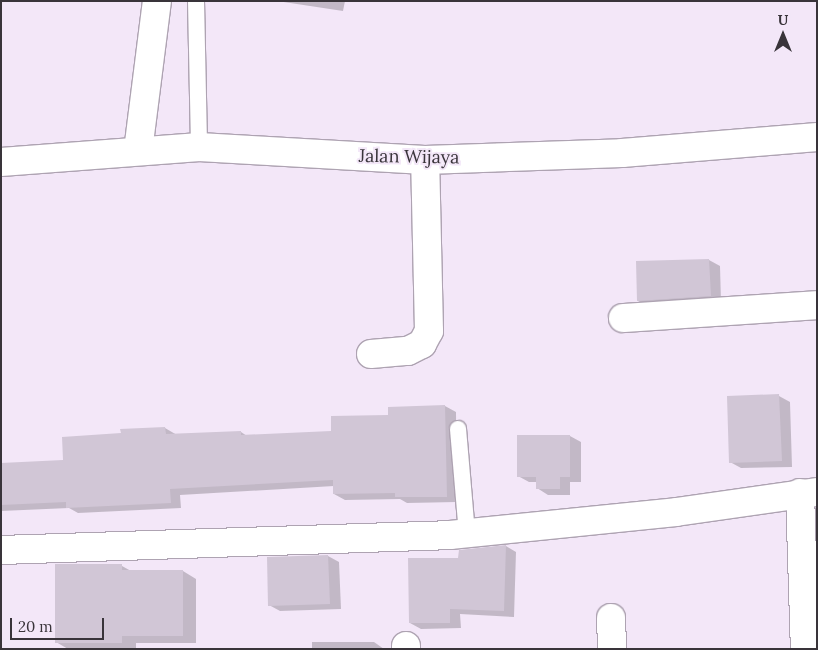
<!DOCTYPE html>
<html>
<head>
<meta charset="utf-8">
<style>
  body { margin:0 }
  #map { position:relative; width:818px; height:650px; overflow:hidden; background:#f3e7f8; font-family:Lora,serif }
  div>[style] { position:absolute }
  .shadow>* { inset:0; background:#0003 }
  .building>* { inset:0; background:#d1c6d6 }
  .roads { filter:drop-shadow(1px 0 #aea3b2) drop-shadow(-1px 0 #aea3b2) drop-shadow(0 1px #aea3b2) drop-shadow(0 -1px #aea3b2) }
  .lane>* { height:16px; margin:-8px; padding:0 8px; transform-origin:8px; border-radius:8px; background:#fff }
  .street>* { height:28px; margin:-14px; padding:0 14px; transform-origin:14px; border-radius:14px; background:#fff }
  span { translate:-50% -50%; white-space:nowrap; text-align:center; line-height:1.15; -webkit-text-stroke:4px #f3e7f8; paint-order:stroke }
  .street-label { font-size:18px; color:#39343a }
  .frame { position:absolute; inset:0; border:2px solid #39343a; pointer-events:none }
  .north { position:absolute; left:758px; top:10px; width:50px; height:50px; -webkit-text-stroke:4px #f3e7f8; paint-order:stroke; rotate:0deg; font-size:14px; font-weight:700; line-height:20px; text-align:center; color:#39343a }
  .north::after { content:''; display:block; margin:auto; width:18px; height:22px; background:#39343a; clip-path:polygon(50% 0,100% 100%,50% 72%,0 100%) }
  .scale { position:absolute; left:10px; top:618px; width:94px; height:22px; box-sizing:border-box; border:2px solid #39343a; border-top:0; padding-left:6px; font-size:15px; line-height:18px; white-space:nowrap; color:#39343a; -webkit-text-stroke:4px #f3e7f8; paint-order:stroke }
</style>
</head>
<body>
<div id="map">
  <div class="shadow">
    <i style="clip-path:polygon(277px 1px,345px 1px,343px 11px)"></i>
    <i style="clip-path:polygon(709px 260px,720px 266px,721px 302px,649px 307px,638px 301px,638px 262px)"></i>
    <i style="clip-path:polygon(779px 396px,790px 402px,792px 467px,741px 468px,730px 462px,728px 398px)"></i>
    <i style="clip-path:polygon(445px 406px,456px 412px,457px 502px,407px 503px,400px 499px,345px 500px,334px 494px,334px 486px,180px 495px,181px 508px,78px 513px,69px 508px,1px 511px,1px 465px,64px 461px,122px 434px,165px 428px,177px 435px,241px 432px,247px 436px,333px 432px,389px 416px,389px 408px)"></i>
    <i style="clip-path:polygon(518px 436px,570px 436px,581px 442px,581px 482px,570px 482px,570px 495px,548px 495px,537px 488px,537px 482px,529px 482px,518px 476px)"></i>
    <i style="clip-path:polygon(506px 546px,516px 552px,514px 617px,460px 614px,461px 628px,421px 629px,410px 623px,460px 559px)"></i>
    <i style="clip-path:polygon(328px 556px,339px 562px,341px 609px,280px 611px,269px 605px)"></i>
    <i style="clip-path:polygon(56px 566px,122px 566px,131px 571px,183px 571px,196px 579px,196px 643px,136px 643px,136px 649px,68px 649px,56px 642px)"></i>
    <i style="clip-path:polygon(312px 642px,374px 642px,384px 649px,312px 649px)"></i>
  </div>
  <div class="building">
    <i style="clip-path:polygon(709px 259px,711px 296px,637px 301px,636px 261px)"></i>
    <i style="clip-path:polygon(779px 394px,782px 461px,729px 463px,727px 396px)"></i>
    <i style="clip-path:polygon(445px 405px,447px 497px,395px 497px,395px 493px,333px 494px,333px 480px,170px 489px,171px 503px,66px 508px,66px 502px,1px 505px,1px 463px,63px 460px,62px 437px,121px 433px,120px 429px,165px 427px,166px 434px,241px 431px,241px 435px,331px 431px,331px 416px,388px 415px,388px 407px)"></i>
    <i style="clip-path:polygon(517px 435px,570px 435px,570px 477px,560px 477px,560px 489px,536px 489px,536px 477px,517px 477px)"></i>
    <i style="clip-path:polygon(506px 545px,504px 611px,450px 609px,450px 623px,409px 623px,408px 558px,458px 558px,459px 550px)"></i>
    <i style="clip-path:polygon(328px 555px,330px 604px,268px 606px,267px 557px)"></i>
    <i style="clip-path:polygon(55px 564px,122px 564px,122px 570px,183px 570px,183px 636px,122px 636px,122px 643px,55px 643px)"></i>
  </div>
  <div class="roads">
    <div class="lane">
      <i style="left:196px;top:1px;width:146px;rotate:88.8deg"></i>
      <i style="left:458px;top:429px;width:104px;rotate:85.1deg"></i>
    </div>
    <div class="street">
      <i style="left:138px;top:151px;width:151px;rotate:-82.8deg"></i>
      <i style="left:1px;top:162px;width:199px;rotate:-4.3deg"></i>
      <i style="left:199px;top:147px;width:226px;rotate:3.3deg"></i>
      <i style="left:425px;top:160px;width:197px;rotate:-2deg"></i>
      <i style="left:622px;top:153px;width:196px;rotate:-4.7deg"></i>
      <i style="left:623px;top:318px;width:194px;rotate:-3.8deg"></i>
      <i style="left:371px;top:354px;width:37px;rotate:-5deg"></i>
      <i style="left:408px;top:351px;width:16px;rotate:-27deg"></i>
      <i style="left:422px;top:344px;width:15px;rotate:-62deg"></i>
      <i style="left:429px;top:331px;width:171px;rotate:-91.3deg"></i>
      <i style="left:800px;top:493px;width:156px;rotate:88.2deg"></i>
      <i style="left:1px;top:550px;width:449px;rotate:-1.9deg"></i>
      <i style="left:450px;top:535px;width:227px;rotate:-5.8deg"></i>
      <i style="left:676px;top:512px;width:142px;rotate:-8.1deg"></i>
      <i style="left:611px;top:618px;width:31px;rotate:88deg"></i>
      <i style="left:406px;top:646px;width:3px;rotate:90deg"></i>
    </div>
  </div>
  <div class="street-label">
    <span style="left:409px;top:157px;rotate:1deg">Jalan Wijaya</span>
  </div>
  <div class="frame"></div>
  <div class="north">U</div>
  <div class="scale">20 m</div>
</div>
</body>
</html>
